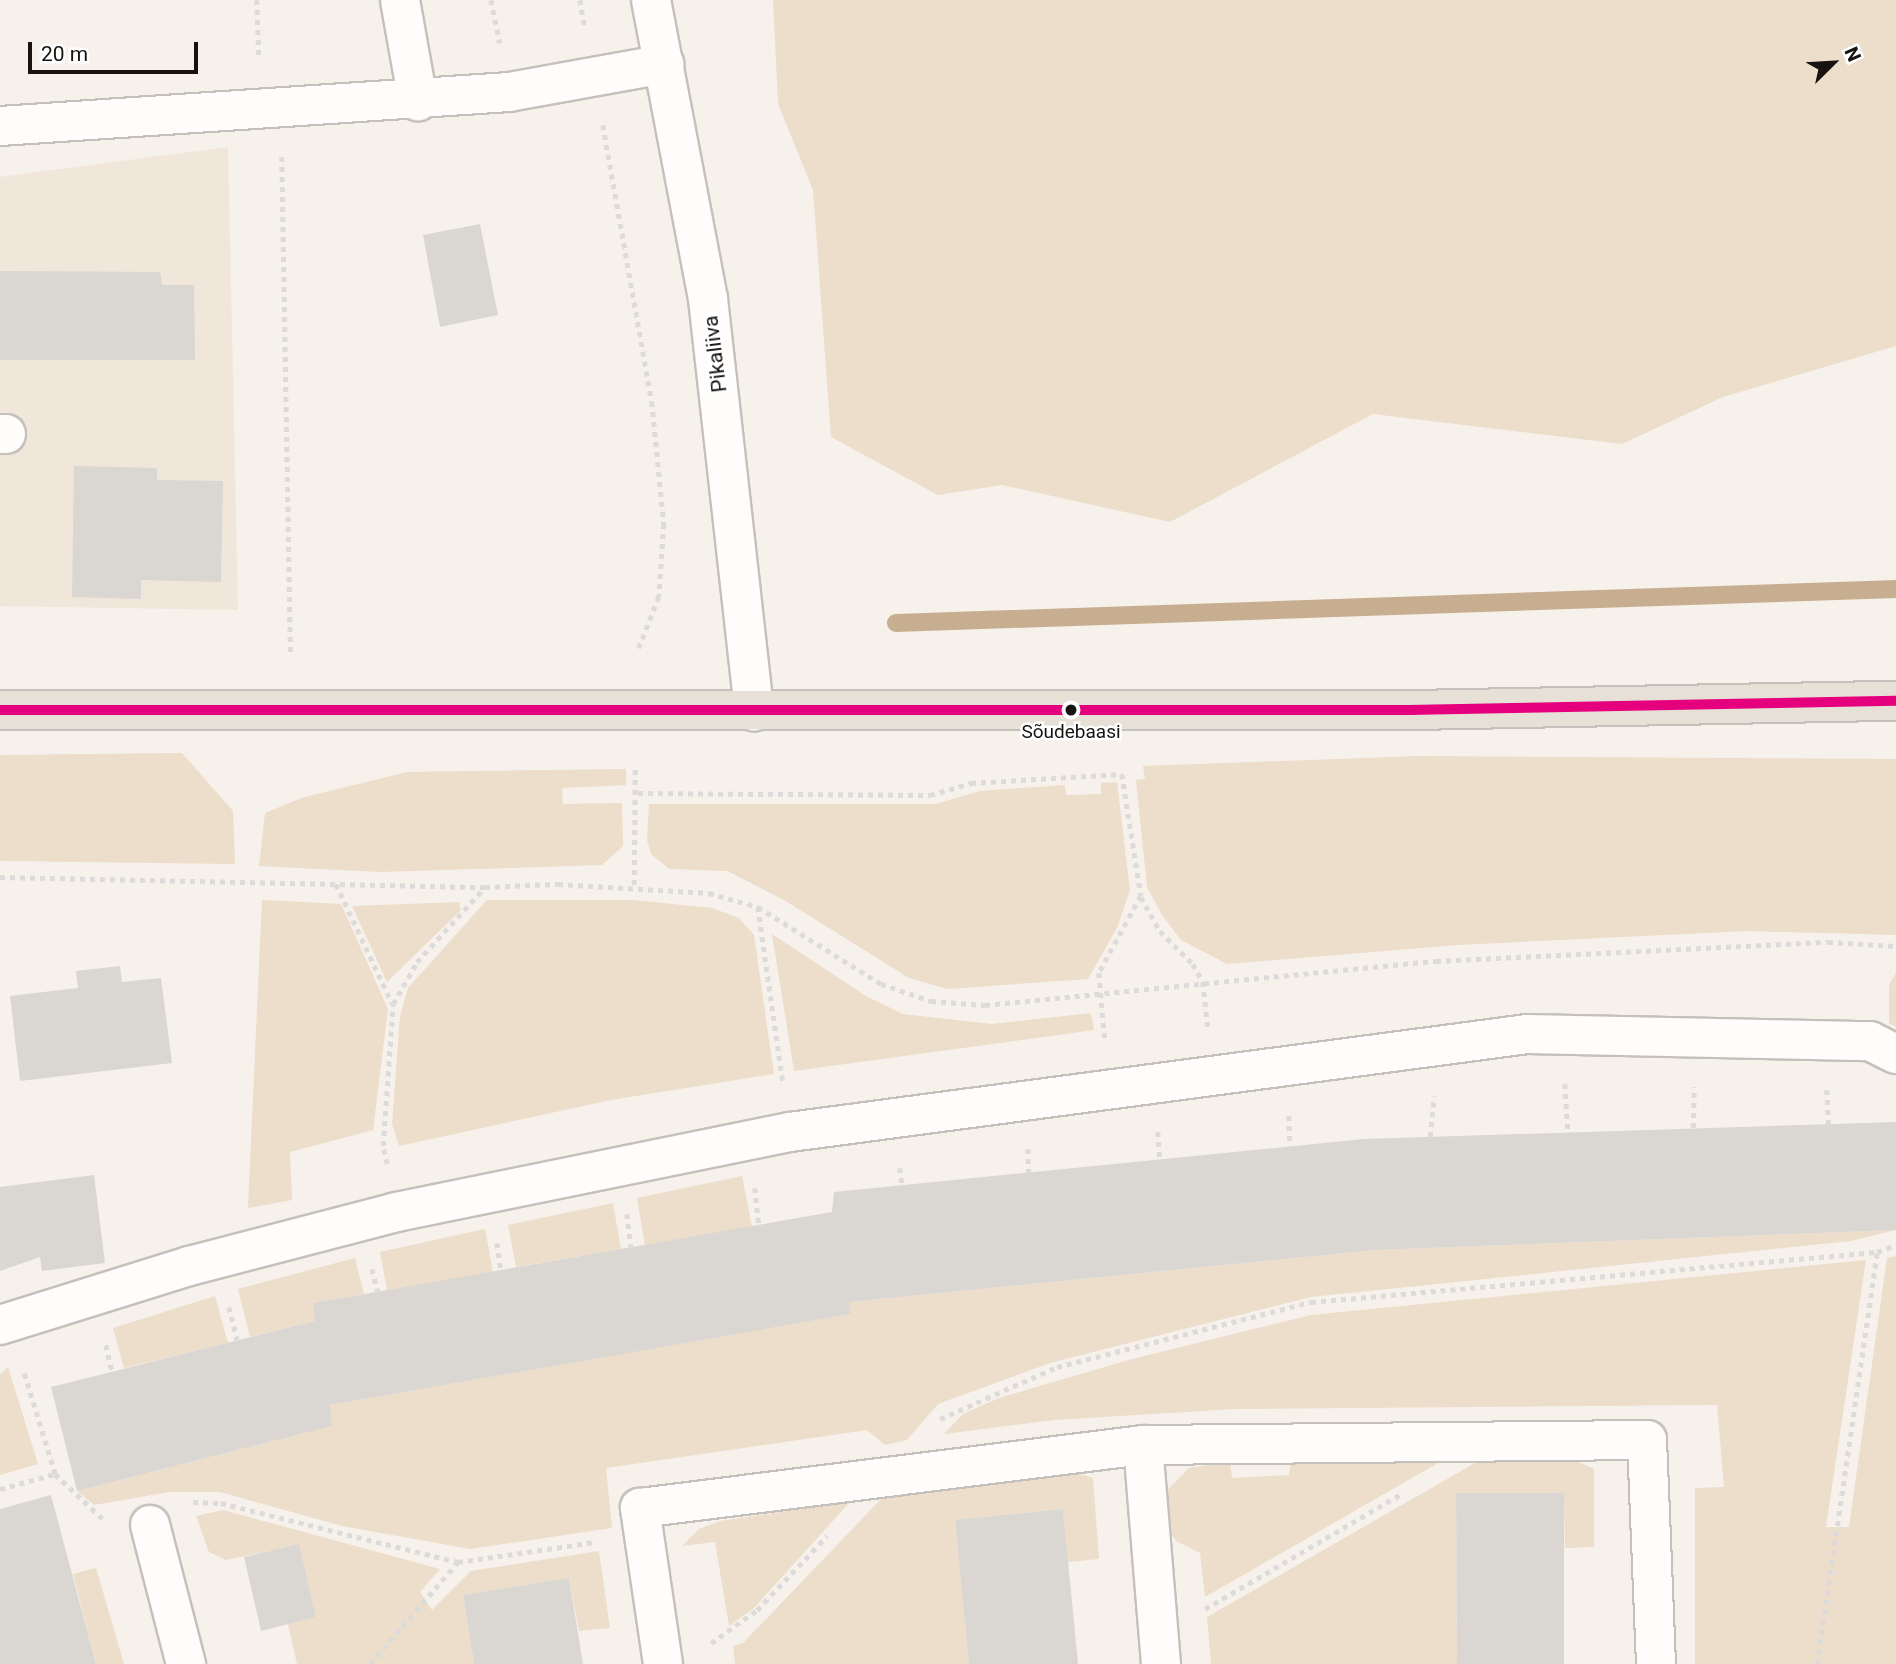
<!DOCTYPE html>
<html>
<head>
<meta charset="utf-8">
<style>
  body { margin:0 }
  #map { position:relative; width:1896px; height:1664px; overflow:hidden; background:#f6f1eb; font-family:Roboto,sans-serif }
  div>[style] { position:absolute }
  .built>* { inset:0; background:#f0e6da }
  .green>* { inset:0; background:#edddcb }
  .stream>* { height:18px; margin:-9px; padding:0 9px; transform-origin:9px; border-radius:9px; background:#c8ae90 }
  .building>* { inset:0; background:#dad6d1 }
  .path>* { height:4.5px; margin-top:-2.25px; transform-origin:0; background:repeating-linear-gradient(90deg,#dcdbda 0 5px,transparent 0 10px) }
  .roads { filter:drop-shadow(2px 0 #c4c1bc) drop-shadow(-2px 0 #c4c1bc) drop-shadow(0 2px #c4c1bc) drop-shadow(0 -2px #c4c1bc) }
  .minor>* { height:38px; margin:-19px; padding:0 19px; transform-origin:19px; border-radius:19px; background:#fefdfc }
  .major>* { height:38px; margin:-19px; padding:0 19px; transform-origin:19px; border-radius:19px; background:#e6e0d7 }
  .bus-1>* { height:10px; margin:-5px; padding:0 5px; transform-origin:5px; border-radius:5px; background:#e5007d }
  .dots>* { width:19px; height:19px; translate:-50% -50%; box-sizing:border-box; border:4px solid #fff; border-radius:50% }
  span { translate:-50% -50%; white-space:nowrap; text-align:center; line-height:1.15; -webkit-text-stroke:5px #fff; paint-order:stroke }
  .bus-label { font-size:19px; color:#161310 }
  .street-label { font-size:21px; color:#161310 }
  .north { position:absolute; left:1798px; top:28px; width:70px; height:70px; -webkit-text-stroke:5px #fff; paint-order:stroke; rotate:66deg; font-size:19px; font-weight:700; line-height:28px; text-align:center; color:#161310 }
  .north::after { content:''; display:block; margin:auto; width:24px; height:32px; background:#161310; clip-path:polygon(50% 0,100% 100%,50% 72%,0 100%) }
  .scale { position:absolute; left:28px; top:42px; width:170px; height:32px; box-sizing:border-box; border:4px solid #161310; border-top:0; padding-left:9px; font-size:21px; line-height:24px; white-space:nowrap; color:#161310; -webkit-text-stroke:5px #fff; paint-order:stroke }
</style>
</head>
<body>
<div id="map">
  <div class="built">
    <i style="clip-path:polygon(228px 147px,238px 610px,0 606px,0 177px)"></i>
  </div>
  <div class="green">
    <i style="clip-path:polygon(773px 0,1896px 0,1896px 346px,1723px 397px,1622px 444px,1373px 414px,1170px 522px,1002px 485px,938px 495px,831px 437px,813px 190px,778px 104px)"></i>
    <i style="clip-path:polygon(182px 753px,233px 811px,235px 864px,0 861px,0 755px)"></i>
    <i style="clip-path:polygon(1418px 756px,1896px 759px,1896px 935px,1747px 931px,1458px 945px,1227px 964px,1181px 940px,1162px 915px,1147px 887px,1136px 780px,1145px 779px,1143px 766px)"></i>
    <i style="clip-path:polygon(626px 769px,626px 785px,562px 788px,563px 804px,622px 803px,623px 846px,602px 865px,380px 872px,259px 866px,265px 813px,301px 798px,407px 772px)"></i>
    <i style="clip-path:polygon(1117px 782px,1130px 890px,1117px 928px,1088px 979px,947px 989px,909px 978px,784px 900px,727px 871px,669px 869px,651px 854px,647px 840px,649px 804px,936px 804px,980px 791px,1065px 785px,1066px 795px,1101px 794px,1101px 783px)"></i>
    <i style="clip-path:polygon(262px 900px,341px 904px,388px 1009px,373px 1130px,290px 1152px,292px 1200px,248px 1208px)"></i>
    <i style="clip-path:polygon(487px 900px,633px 900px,712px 908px,739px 918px,754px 935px,774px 1074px,611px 1100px,399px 1146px,392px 1124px,400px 1016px,408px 988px)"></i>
    <i style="clip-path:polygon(459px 902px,461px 910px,387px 982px,352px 906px)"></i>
    <i style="clip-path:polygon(772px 934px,866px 996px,903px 1014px,992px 1024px,1091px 1013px,1094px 1030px,794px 1071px)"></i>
    <i style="clip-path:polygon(1896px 972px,1896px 1027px,1889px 1023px,1889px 985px)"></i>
    <i style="clip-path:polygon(742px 1176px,752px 1227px,645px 1245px,637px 1198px)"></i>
    <i style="clip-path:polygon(613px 1203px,621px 1249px,516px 1267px,508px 1225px)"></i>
    <i style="clip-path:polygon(485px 1229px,493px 1272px,387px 1290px,380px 1252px)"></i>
    <i style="clip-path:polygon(1896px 1230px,1851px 1241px,1311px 1297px,1050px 1363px,938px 1404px,907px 1440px,885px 1445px,867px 1430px,606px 1468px,612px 1528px,470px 1549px,342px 1526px,220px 1492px,169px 1492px,94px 1505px,77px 1491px,332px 1426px,330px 1405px,850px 1314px,849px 1302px,1375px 1250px)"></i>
    <i style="clip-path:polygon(1896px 1256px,1896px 1664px,1695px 1664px,1695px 1488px,1724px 1487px,1717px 1405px,1235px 1409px,1054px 1420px,944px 1434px,963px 1414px,999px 1398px,1132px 1359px,1311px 1315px,1866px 1260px,1826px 1527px,1849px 1527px,1887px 1258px)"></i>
    <i style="clip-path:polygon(355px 1258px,364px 1294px,313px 1303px,315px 1321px,250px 1337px,238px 1289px)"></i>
    <i style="clip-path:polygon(215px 1296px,228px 1343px,124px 1368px,113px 1328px)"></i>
    <i style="clip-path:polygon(8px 1367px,38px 1464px,0 1475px,0 1375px)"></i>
    <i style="clip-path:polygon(1445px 1459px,1205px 1597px,1200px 1553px,1176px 1541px,1166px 1526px,1168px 1489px,1189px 1468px,1230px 1462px,1232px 1478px,1289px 1475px,1291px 1460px)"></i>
    <i style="clip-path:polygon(1482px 1459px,1572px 1459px,1594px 1469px,1594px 1547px,1565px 1548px,1564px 1493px,1456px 1493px,1457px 1664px,1211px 1664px,1207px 1617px)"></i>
    <i style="clip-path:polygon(1072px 1472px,1093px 1478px,1099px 1559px,1068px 1562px,1063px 1509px,955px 1520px,969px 1664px,735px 1664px,733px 1646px,743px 1643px,884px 1496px)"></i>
    <i style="clip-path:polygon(850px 1502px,753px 1609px,729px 1626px,715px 1542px,682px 1546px,699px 1529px,720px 1521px)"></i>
    <i style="clip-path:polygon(223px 1510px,440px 1569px,420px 1592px,432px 1610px,471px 1571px,599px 1551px,610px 1628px,579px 1631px,569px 1578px,463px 1595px,474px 1664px,297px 1664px,288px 1624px,316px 1617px,299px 1545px,226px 1560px,209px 1552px,196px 1516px)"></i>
    <i style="clip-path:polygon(96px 1568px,124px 1664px,96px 1664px,73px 1574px)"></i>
  </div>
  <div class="stream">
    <i style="left:896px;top:623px;width:1001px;rotate:-1.95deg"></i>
  </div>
  <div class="building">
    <i style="clip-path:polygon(480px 224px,498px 315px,440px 327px,423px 235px)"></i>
    <i style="clip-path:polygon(0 271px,160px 272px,162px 285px,194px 285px,195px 360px,0 360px)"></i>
    <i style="clip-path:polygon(74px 466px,157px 468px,157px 480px,223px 481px,221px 582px,141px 580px,141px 599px,72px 597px)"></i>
    <i style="clip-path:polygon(120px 966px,122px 982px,161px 978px,172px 1063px,20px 1081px,10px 996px,78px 988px,76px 971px)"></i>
    <i style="clip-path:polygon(1896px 1122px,1896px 1230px,1375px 1250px,849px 1302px,851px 1314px,330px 1405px,332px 1426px,77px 1491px,51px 1387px,315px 1321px,313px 1303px,832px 1212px,834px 1192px,1364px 1139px)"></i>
    <i style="clip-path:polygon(94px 1175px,105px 1263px,42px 1271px,40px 1257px,0 1271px,0 1187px)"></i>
    <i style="clip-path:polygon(1456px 1493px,1564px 1493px,1564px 1664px,1457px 1664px)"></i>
    <i style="clip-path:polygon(51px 1495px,96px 1664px,0 1664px,0 1509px)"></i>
    <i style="clip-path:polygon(1063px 1509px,1078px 1664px,969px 1664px,955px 1520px)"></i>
    <i style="clip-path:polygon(299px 1544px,316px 1617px,261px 1631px,244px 1557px)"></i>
    <i style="clip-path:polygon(569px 1578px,583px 1664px,474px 1664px,463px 1595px)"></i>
  </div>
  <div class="path">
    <i style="left:257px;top:0;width:58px;rotate:88deg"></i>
    <i style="left:491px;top:0;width:44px;rotate:78.2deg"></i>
    <i style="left:580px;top:0;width:27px;rotate:80deg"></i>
    <i style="left:603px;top:125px;width:281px;rotate:80deg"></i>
    <i style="left:652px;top:402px;width:123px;rotate:84.4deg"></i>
    <i style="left:664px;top:524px;width:73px;rotate:93.9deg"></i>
    <i style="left:659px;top:597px;width:57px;rotate:111.6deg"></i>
    <i style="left:282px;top:157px;width:496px;rotate:89deg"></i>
    <i style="left:638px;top:793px;width:292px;rotate:0.4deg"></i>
    <i style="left:930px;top:795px;width:43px;rotate:-16.3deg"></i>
    <i style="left:971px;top:783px;width:151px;rotate:-3.4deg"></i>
    <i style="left:1122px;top:774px;width:123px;rotate:81.1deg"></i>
    <i style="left:1141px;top:896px;width:88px;rotate:118.6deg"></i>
    <i style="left:1099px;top:973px;width:69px;rotate:85deg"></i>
    <i style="left:0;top:877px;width:485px;rotate:1.2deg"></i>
    <i style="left:485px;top:887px;width:73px;rotate:-2.4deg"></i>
    <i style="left:558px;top:884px;width:151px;rotate:3.4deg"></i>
    <i style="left:709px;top:893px;width:51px;rotate:15.9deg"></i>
    <i style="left:758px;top:907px;width:145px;rotate:32deg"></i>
    <i style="left:881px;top:984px;width:53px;rotate:18.8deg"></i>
    <i style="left:931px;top:1001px;width:54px;rotate:4.2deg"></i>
    <i style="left:985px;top:1005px;width:453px;rotate:-5.6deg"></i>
    <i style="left:1436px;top:961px;width:392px;rotate:-2.8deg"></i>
    <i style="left:1828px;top:942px;width:68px;rotate:3.4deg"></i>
    <i style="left:336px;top:884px;width:132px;rotate:64.8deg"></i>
    <i style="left:634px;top:885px;width:118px;rotate:-89.5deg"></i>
    <i style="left:1141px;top:897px;width:39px;rotate:61deg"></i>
    <i style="left:1160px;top:931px;width:47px;rotate:45deg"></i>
    <i style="left:1193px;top:964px;width:21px;rotate:61deg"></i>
    <i style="left:1203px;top:982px;width:46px;rotate:83.8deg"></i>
    <i style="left:758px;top:907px;width:177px;rotate:81.9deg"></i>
    <i style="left:1565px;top:1084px;width:48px;rotate:86.4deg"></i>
    <i style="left:1827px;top:1090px;width:34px;rotate:87deg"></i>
    <i style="left:1289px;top:1116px;width:30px;rotate:88deg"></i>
    <i style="left:1693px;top:1128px;width:41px;rotate:-88.6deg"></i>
    <i style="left:1158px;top:1132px;width:27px;rotate:86deg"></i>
    <i style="left:1430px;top:1137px;width:41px;rotate:-84.4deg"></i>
    <i style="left:1028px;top:1149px;width:24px;rotate:88deg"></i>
    <i style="left:387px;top:1164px;width:18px;rotate:-103deg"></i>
    <i style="left:383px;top:1146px;width:142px;rotate:-86deg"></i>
    <i style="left:393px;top:1004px;width:48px;rotate:-60.3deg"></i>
    <i style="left:417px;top:962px;width:100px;rotate:-47.8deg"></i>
    <i style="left:900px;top:1168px;width:17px;rotate:83deg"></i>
    <i style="left:755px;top:1188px;width:37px;rotate:84deg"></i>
    <i style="left:627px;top:1214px;width:33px;rotate:83deg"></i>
    <i style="left:497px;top:1243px;width:27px;rotate:82deg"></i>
    <i style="left:372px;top:1269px;width:24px;rotate:75deg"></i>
    <i style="left:229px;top:1307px;width:34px;rotate:76deg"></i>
    <i style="left:106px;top:1345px;width:27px;rotate:77deg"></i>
    <i style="left:940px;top:1419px;width:128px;rotate:-24deg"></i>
    <i style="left:1057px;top:1367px;width:262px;rotate:-14.4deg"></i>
    <i style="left:1311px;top:1302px;width:568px;rotate:-5.05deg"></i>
    <i style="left:1877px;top:1252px;width:20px;rotate:-20deg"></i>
    <i style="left:55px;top:1474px;width:66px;rotate:43.2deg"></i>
    <i style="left:0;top:1489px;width:57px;rotate:-15.3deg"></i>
    <i style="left:55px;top:1474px;width:109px;rotate:-107.1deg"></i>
    <i style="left:193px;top:1502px;width:28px;rotate:2deg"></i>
    <i style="left:221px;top:1503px;width:244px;rotate:14deg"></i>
    <i style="left:458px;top:1562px;width:138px;rotate:-8.3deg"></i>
    <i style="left:1205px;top:1609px;width:229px;rotate:-30.4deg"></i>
    <i style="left:711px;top:1643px;width:57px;rotate:-35.7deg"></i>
    <i style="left:757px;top:1610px;width:102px;rotate:-46.6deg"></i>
    <i style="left:370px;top:1664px;width:135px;rotate:-49.2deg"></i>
    <i style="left:1817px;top:1664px;width:416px;rotate:-81.7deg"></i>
  </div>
  <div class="roads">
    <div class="minor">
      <i style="left:400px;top:0;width:103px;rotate:79.9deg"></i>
      <i style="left:651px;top:0;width:304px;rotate:79.2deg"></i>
      <i style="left:708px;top:299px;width:415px;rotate:83.6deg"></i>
      <i style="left:0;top:126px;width:510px;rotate:-3.82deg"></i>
      <i style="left:509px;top:92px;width:158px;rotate:-10.2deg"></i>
      <i style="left:0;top:434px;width:6px"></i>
      <i style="left:0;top:1325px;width:198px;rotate:-17.3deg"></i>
      <i style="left:189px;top:1266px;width:214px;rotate:-14.6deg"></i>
      <i style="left:396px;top:1212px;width:402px;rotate:-11.5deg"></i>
      <i style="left:790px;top:1132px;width:743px;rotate:-7.57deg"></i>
      <i style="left:1527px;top:1034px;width:343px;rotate:1.2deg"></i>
      <i style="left:1870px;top:1041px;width:29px;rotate:27deg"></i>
      <i style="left:1143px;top:1445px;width:220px;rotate:85.3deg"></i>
      <i style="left:150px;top:1525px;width:144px;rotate:75.5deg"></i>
      <i style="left:663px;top:1664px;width:158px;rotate:-98.4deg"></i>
      <i style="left:640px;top:1508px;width:507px;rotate:-7.14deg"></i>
      <i style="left:1143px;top:1445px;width:504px;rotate:-0.57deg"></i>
      <i style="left:1647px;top:1440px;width:224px;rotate:87.7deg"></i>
    </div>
    <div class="major">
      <i style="left:0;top:710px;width:1413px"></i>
      <i style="left:1413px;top:710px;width:483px;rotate:-1.1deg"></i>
    </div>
  </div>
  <div class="bus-1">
    <i style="left:0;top:710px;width:1413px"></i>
    <i style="left:1413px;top:710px;width:483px;rotate:-1.1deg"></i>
  </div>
  <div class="dots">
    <i style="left:1071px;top:710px;background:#161310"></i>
  </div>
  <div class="bus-label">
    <span style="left:1071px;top:732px">Sõudebaasi</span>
  </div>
  <div class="street-label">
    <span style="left:715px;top:354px;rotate:-97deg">Pikaliiva</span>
  </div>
  <div class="north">N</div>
  <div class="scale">20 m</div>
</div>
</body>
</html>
